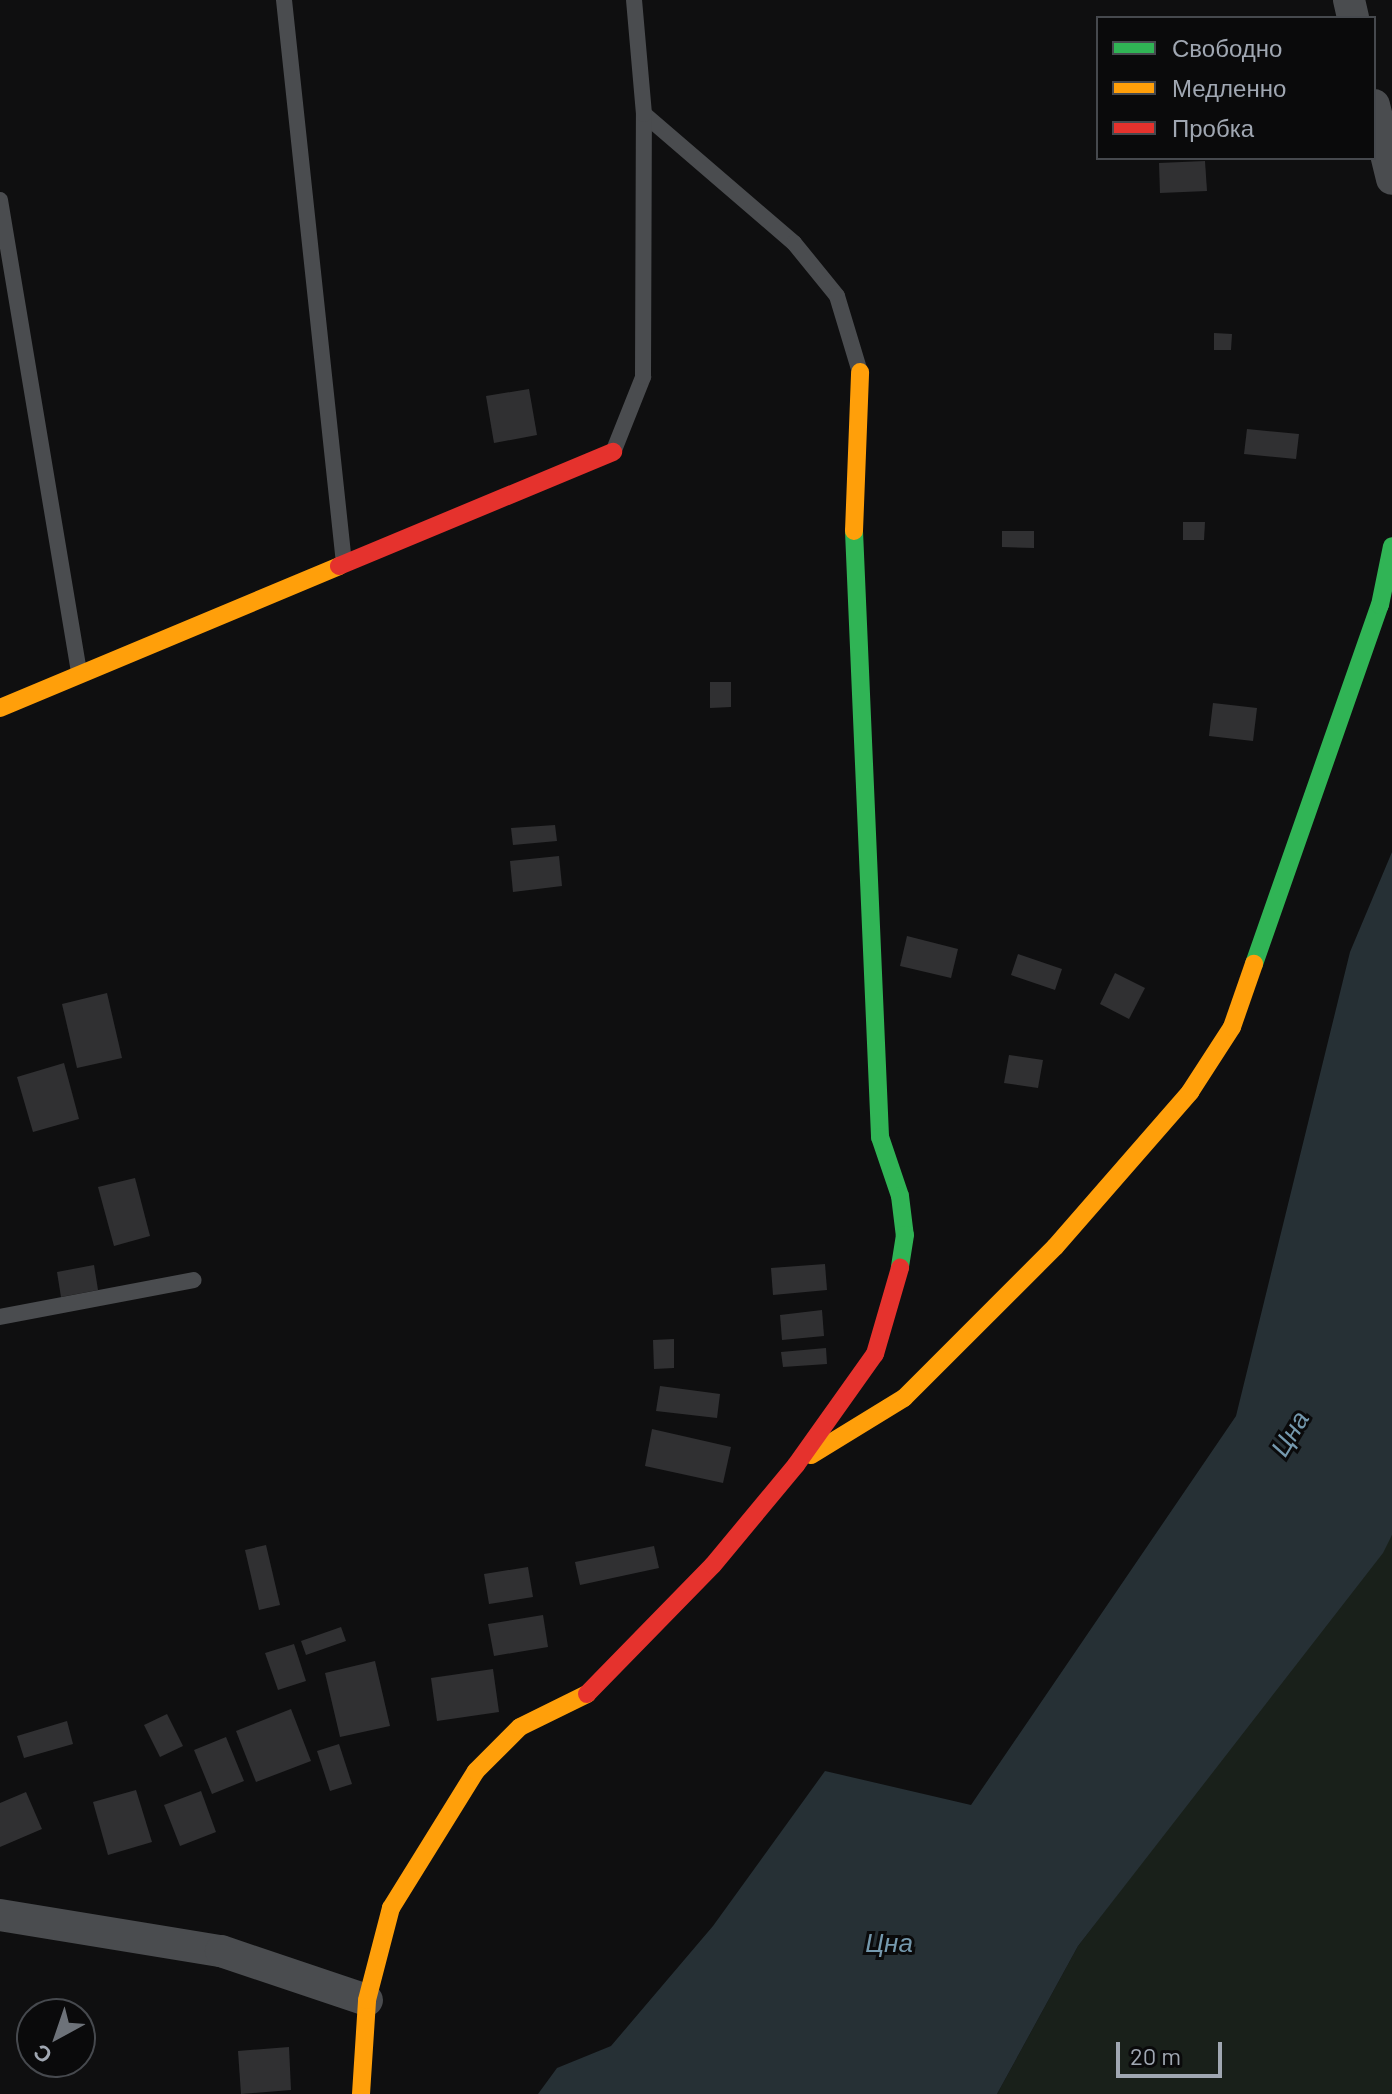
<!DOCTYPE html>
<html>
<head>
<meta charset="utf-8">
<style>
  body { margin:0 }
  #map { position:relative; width:1392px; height:2094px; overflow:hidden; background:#0f0f10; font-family:Barlow,sans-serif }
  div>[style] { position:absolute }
  .green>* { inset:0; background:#19201a }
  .water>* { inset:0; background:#263035 }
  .building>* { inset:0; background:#303032 }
  .lane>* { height:16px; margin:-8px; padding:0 8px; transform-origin:8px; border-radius:8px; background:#4a4c4f }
  .street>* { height:32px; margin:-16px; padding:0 16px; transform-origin:16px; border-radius:16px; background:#4a4c4f }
  .fast>* { height:18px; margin:-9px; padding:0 9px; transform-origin:9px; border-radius:9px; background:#30b455 }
  .slow>* { height:18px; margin:-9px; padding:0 9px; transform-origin:9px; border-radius:9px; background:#ff9f0a }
  .jam>* { height:18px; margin:-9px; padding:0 9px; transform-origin:9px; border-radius:9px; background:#e5322d }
  span { translate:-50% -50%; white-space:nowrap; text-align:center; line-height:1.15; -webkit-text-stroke:6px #0a0a0b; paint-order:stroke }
  .water-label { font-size:26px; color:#7599ae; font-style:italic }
  .legend { position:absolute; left:1096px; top:16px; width:280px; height:144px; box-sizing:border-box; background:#0a0a0b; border:2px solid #46494e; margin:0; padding:10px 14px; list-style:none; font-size:24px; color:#a0a7b2 }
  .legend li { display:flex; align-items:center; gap:16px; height:40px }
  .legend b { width:40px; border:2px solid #46494e }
  .north { position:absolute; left:16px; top:1998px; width:80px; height:80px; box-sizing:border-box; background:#0a0a0b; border:2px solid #46494e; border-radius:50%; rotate:220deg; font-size:22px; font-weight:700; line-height:32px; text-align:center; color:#a0a7b2 }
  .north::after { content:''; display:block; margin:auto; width:28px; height:36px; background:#6d7279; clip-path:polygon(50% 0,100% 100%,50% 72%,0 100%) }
  .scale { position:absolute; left:1116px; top:2042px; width:106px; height:36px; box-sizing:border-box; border:4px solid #a0a7b2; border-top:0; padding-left:10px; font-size:24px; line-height:28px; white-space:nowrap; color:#a0a7b2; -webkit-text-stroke:6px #0a0a0b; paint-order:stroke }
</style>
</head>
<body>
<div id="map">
  <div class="green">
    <i style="clip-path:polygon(1392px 1535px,1392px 2094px,997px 2094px,1078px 1946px)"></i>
  </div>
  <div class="water">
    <i style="clip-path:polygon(1392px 852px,1392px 1535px,1383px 1553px,1078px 1946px,997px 2094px,538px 2094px,557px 2068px,611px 2046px,713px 1926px,825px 1771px,971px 1805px,1236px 1416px,1350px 952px)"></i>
  </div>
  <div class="building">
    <i style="clip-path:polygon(1205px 161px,1207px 191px,1160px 193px,1159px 163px)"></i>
    <i style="clip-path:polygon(1214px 333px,1232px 334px,1231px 350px,1214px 350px)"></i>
    <i style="clip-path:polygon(529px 389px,537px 435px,494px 443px,486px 396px)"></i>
    <i style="clip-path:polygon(1247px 429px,1299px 434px,1296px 459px,1244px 454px)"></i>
    <i style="clip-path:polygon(1183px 522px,1205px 522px,1204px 540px,1183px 540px)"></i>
    <i style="clip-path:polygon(1002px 531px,1034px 531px,1034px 548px,1002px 547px)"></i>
    <i style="clip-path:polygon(710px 682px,731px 682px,731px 707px,710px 708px)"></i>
    <i style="clip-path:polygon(1213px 703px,1257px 708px,1253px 741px,1209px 736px)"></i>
    <i style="clip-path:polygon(555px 825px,557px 841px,513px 845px,511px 828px)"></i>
    <i style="clip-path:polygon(559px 856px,562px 886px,513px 892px,510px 861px)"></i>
    <i style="clip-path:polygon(907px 936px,958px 949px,951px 978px,900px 966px)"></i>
    <i style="clip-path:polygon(1018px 954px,1062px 969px,1055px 990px,1011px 975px)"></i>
    <i style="clip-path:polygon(1115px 973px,1145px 988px,1129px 1019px,1100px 1004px)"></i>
    <i style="clip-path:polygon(107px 993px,122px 1058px,77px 1068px,62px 1004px)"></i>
    <i style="clip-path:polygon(1009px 1055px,1043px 1060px,1038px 1088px,1004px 1083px)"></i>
    <i style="clip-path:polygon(64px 1063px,79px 1119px,33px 1132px,17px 1077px)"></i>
    <i style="clip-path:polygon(135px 1178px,150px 1236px,114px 1246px,98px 1187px)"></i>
    <i style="clip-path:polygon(825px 1264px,827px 1290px,773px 1295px,771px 1268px)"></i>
    <i style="clip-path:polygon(94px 1265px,98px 1290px,61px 1297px,57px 1272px)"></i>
    <i style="clip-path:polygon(822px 1310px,824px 1336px,782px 1340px,780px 1315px)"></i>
    <i style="clip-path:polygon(674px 1339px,674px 1368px,654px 1369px,653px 1340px)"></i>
    <i style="clip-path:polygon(826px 1348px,827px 1364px,783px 1367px,781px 1352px)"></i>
    <i style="clip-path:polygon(660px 1386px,720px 1394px,717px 1418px,656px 1411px)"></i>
    <i style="clip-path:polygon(652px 1429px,731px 1447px,723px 1483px,645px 1466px)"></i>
    <i style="clip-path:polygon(266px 1545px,280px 1605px,259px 1610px,245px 1550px)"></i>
    <i style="clip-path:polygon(654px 1546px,659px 1568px,580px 1585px,575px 1562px)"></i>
    <i style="clip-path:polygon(528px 1567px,533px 1597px,489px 1604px,484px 1574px)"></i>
    <i style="clip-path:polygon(543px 1615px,548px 1647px,494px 1656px,488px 1624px)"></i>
    <i style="clip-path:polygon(341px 1627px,346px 1641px,306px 1655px,301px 1641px)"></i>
    <i style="clip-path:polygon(294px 1644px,306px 1681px,278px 1690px,265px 1653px)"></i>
    <i style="clip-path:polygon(375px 1661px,390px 1726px,340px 1737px,325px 1673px)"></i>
    <i style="clip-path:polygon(493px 1669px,499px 1712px,437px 1721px,431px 1678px)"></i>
    <i style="clip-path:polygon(291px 1709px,311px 1761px,256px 1782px,236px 1731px)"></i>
    <i style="clip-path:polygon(167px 1714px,183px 1746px,160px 1757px,144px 1725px)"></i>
    <i style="clip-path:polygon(67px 1721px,73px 1744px,24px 1758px,17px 1736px)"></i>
    <i style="clip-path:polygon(226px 1737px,244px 1781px,212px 1794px,194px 1750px)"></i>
    <i style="clip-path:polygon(339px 1744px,352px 1784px,330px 1791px,317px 1751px)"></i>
    <i style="clip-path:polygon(136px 1790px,152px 1842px,108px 1855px,93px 1802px)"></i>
    <i style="clip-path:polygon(201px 1791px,216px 1832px,180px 1846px,164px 1805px)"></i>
    <i style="clip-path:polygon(26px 1792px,42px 1829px,0 1847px,0 1803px)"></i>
    <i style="clip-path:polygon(289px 2047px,291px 2090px,241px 2094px,238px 2051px)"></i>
  </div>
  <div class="lane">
    <i style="left:284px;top:0;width:566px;rotate:83.92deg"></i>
    <i style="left:644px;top:114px;width:198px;rotate:40.7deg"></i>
    <i style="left:794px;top:243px;width:68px;rotate:50.9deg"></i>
    <i style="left:837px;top:296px;width:79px;rotate:73.2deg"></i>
    <i style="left:0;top:200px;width:478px;rotate:80.5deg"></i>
    <i style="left:614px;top:450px;width:79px;rotate:-68.3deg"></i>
    <i style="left:643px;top:377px;width:263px;rotate:-89.8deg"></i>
    <i style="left:644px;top:114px;width:114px;rotate:-95deg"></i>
    <i style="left:0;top:1317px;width:197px;rotate:-10.8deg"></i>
  </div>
  <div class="street">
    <i style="left:1349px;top:0;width:18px;rotate:77deg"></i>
    <i style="left:1374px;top:105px;width:76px;rotate:76.3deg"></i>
    <i style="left:0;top:1915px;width:224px;rotate:9.3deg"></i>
    <i style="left:221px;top:1951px;width:154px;rotate:18.6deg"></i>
  </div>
  <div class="fast">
    <i style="left:854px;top:531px;width:607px;rotate:87.54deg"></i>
    <i style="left:880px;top:1137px;width:62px;rotate:71.3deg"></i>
    <i style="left:900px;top:1196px;width:39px;rotate:83deg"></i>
    <i style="left:905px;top:1235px;width:33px;rotate:99deg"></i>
    <i style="left:1254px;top:964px;width:380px;rotate:-70.7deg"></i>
    <i style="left:1380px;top:605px;width:60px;rotate:-78.5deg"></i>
  </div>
  <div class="slow">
    <i style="left:854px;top:531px;width:159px;rotate:-87.8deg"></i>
    <i style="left:0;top:708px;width:368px;rotate:-22.7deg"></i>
    <i style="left:811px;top:1455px;width:109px;rotate:-31.5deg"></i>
    <i style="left:904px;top:1398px;width:214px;rotate:-45deg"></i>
    <i style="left:1055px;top:1247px;width:206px;rotate:-48.9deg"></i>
    <i style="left:1190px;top:1092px;width:77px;rotate:-57.1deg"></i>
    <i style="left:1232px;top:1027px;width:67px;rotate:-70.8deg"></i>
    <i style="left:361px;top:2094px;width:94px;rotate:-86.3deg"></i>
    <i style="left:367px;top:2000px;width:95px;rotate:-75.4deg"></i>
    <i style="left:391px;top:1908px;width:161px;rotate:-58.2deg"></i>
    <i style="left:476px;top:1771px;width:62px;rotate:-45deg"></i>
    <i style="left:520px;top:1727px;width:75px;rotate:-26.2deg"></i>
  </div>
  <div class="jam">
    <i style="left:339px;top:566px;width:297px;rotate:-22.6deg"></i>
    <i style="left:587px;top:1694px;width:180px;rotate:-45.7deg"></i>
    <i style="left:713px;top:1565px;width:130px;rotate:-50.3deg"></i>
    <i style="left:796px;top:1465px;width:136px;rotate:-54.6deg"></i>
    <i style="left:875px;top:1354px;width:90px;rotate:-73.8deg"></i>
  </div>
  <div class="water-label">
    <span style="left:1289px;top:1433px;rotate:-59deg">Цна</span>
    <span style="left:889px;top:1942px">Цна</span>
  </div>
  <ul class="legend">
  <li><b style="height:10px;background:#30b455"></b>Свободно</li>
  <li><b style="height:10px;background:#ff9f0a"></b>Медленно</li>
  <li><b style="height:10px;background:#e5322d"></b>Пробка</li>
  </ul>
  <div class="north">С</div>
  <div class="scale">20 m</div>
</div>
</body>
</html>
